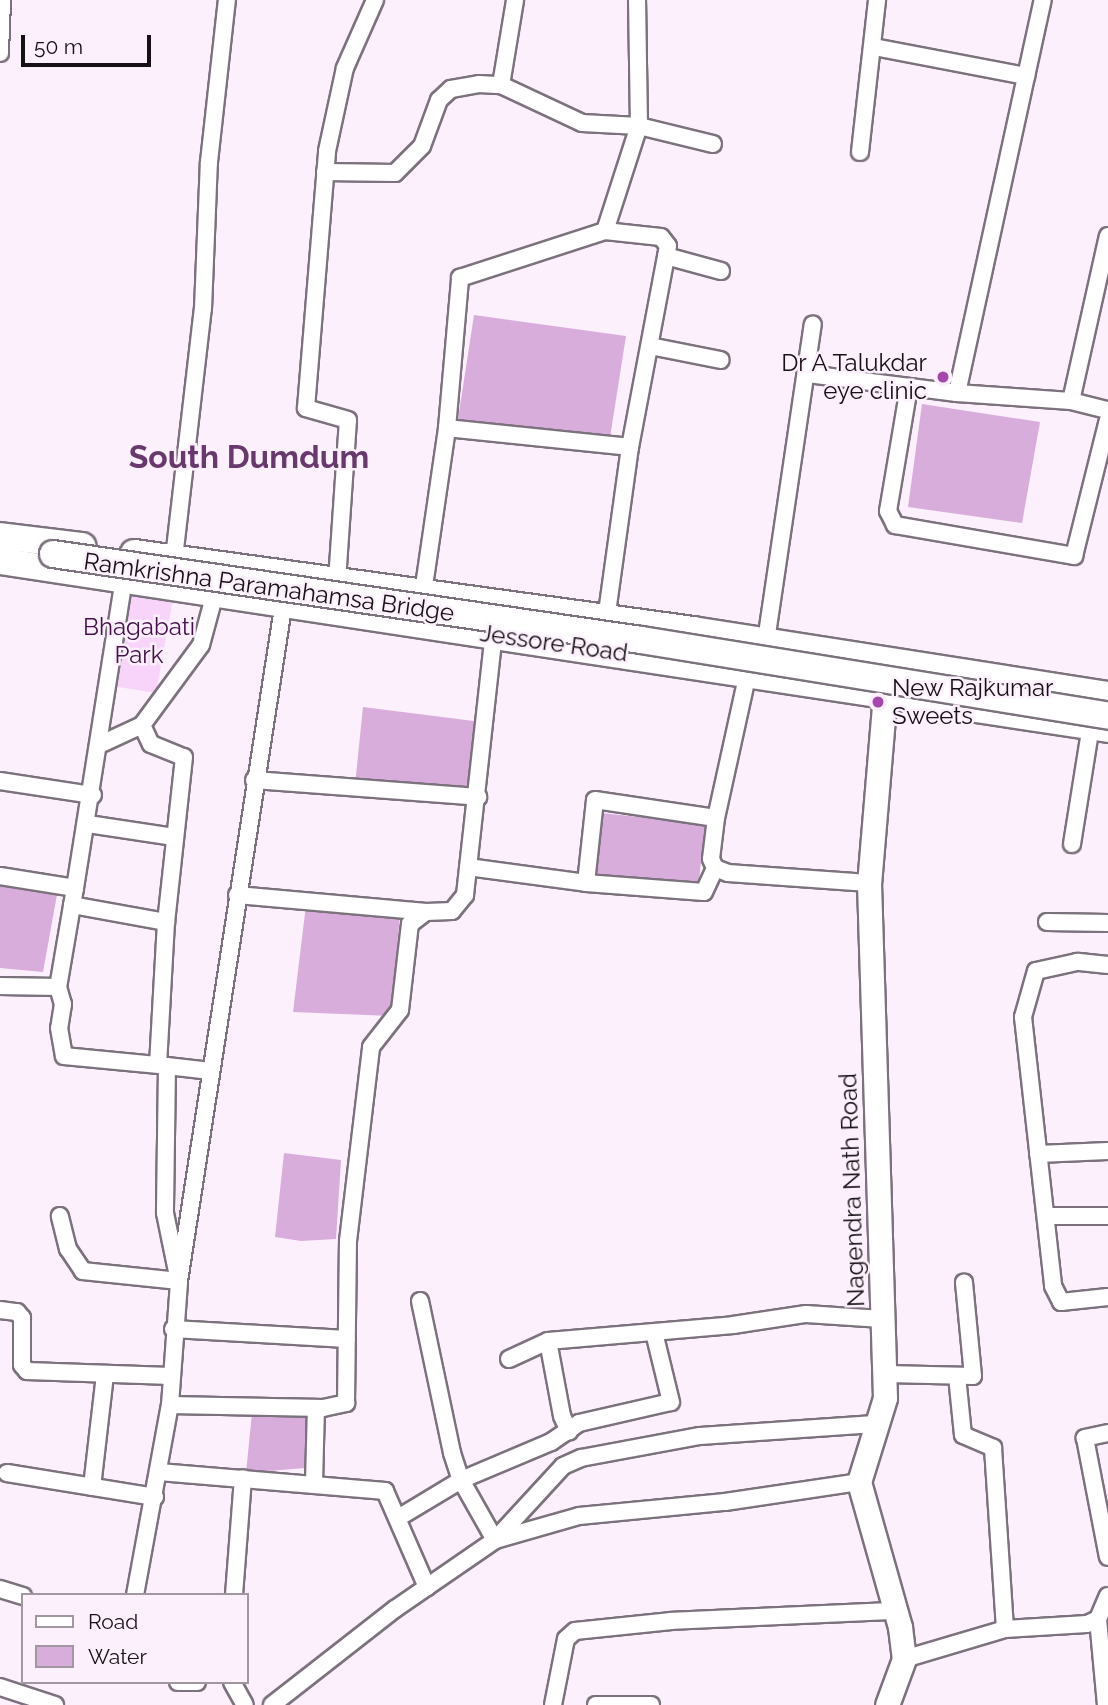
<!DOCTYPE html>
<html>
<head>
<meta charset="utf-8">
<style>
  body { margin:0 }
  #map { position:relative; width:1108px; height:1705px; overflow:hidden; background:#fcf0fd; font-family:Raleway,sans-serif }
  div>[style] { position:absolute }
  .green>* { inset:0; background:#f8d4fb }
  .water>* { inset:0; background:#d8addb }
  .roads { filter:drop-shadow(2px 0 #7c727d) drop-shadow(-2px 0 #7c727d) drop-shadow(0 2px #7c727d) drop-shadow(0 -2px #7c727d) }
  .street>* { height:16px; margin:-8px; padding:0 8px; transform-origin:8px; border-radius:8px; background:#fff }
  .secondary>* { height:23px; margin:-11.5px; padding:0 11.5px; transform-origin:11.5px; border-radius:11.5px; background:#fff }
  .primary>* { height:26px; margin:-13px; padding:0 13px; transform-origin:13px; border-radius:13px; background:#fff }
  .bridges { filter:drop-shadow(2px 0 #7c727d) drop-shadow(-2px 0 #7c727d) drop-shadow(0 2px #7c727d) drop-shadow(0 -2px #7c727d) }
  .primary-bridge>* { height:26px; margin:-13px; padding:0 13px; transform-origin:13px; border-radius:13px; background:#fff }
  .dots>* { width:19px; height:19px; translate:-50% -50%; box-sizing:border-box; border:4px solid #fcf0fd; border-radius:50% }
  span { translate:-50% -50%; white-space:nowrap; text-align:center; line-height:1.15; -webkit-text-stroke:5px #fcf0fd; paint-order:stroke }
  .poi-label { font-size:24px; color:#151115 }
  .right { translate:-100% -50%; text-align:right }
  .left { translate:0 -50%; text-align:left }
  .street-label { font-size:24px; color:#151115 }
  .park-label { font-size:24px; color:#441149 }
  .district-label { font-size:32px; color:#68396c; font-weight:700 }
  .legend { position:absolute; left:21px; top:1593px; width:228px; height:91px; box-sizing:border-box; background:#fcf0fd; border:2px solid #a097a0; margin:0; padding:9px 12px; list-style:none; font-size:21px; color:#151115 }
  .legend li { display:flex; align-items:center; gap:14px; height:35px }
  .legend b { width:35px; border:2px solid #a097a0 }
  .scale { position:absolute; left:21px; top:35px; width:130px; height:32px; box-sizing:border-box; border:4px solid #151115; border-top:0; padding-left:9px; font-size:21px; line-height:24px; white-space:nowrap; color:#151115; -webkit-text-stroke:5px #fcf0fd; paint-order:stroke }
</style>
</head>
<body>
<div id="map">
  <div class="green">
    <i style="clip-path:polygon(128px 580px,175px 587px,156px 693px,112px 686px)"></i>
  </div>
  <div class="water">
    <i style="clip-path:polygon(474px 315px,626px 336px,609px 444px,458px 419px)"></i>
    <i style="clip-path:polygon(922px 404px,1040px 422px,1022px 523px,908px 507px)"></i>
    <i style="clip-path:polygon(363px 707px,474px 721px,473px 780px,460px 793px,355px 785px)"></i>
    <i style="clip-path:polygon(601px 813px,705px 824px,698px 890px,594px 882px)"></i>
    <i style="clip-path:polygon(0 881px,58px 889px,43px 972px,0 968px)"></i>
    <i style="clip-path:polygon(306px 905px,400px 914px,391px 1016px,293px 1012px)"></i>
    <i style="clip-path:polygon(284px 1153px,341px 1160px,336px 1239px,301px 1241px,275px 1237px)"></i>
    <i style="clip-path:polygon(252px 1413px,308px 1413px,305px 1468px,246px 1473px)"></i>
  </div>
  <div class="roads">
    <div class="street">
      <i style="left:874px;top:47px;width:155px;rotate:10.8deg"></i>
      <i style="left:0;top:53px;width:53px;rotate:-87.8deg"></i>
      <i style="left:501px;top:85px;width:86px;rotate:-80.6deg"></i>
      <i style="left:860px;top:152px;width:153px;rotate:-83.6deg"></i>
      <i style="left:325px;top:172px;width:70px;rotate:0.8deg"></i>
      <i style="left:395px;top:173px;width:38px;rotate:-45deg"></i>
      <i style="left:422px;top:146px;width:49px;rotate:-69.7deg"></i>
      <i style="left:439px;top:100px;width:16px;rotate:-43deg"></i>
      <i style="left:451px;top:89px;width:28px;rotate:-10deg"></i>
      <i style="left:479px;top:84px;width:22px;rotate:3deg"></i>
      <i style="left:501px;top:85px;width:89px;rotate:25.1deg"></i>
      <i style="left:582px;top:123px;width:57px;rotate:3deg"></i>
      <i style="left:639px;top:126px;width:76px;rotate:13.7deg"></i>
      <i style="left:605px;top:231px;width:56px;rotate:6.1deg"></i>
      <i style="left:661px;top:237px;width:11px;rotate:52deg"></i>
      <i style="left:668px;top:246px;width:205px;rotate:100.7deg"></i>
      <i style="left:630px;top:447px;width:174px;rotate:97.9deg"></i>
      <i style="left:666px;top:256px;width:57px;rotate:15.3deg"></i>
      <i style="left:650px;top:346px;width:72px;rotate:11.2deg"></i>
      <i style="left:808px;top:374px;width:150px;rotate:7.3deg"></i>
      <i style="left:957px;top:393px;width:114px;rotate:4deg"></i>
      <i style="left:1071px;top:401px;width:38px;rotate:14deg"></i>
      <i style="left:909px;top:387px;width:126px;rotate:99.6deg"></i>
      <i style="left:888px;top:511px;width:16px;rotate:63deg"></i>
      <i style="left:895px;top:525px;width:182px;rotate:9.8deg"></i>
      <i style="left:1074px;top:556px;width:140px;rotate:-76deg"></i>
      <i style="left:957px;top:393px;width:402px;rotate:-77.7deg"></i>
      <i style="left:1071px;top:401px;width:169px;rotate:-77.4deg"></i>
      <i style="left:447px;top:428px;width:184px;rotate:5.9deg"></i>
      <i style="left:174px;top:558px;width:251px;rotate:-83.4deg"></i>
      <i style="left:203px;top:309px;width:147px;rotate:-87.7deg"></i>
      <i style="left:209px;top:162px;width:163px;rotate:-83.7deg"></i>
      <i style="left:337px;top:581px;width:161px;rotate:-86.1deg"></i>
      <i style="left:348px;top:420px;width:44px;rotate:-164.1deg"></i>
      <i style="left:306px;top:408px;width:258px;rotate:-85.3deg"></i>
      <i style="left:327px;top:151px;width:85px;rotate:-77.8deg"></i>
      <i style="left:345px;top:68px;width:74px;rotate:-66.2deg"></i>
      <i style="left:423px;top:593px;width:167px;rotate:-81.7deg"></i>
      <i style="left:447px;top:428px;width:151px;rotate:-85deg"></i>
      <i style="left:460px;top:278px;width:152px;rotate:-18deg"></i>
      <i style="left:605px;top:231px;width:110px;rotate:-72.1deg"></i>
      <i style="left:639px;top:126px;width:126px;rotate:-90.9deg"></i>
      <i style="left:761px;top:649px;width:9px;rotate:-58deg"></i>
      <i style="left:766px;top:641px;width:320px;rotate:-81.6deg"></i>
      <i style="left:749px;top:668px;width:154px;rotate:102.4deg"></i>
      <i style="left:716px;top:818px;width:41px;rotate:97deg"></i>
      <i style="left:711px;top:859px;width:10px;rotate:66deg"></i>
      <i style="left:715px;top:868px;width:14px;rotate:21deg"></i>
      <i style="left:728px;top:873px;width:141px;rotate:4.1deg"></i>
      <i style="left:142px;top:725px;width:21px;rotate:65deg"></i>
      <i style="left:151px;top:744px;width:35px;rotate:22deg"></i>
      <i style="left:184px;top:757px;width:166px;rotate:96.2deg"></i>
      <i style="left:166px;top:922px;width:141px;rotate:93.2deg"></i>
      <i style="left:99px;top:745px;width:47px;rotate:-24.9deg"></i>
      <i style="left:142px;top:725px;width:99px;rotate:-53.6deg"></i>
      <i style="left:201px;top:645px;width:54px;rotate:-74.9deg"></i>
      <i style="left:254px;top:780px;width:225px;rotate:4.3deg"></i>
      <i style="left:0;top:781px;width:94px;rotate:8.6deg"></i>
      <i style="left:88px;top:824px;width:87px;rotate:8.6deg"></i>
      <i style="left:1072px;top:844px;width:120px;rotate:-80.9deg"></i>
      <i style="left:468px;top:867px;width:119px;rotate:7.7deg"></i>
      <i style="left:586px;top:883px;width:118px;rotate:4.4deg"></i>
      <i style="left:704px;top:892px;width:26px;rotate:-65deg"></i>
      <i style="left:0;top:876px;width:76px;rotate:9.1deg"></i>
      <i style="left:75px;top:888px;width:100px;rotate:99.7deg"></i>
      <i style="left:58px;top:987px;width:18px;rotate:74deg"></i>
      <i style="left:63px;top:1004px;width:24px;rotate:99deg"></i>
      <i style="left:59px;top:1028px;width:28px;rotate:80deg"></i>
      <i style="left:64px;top:1056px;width:103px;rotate:5.5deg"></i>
      <i style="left:167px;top:1066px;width:147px;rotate:90.8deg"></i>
      <i style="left:165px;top:1213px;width:69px;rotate:78.4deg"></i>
      <i style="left:179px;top:1281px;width:97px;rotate:-174.1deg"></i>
      <i style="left:83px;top:1271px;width:27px;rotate:-124deg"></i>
      <i style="left:68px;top:1249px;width:34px;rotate:-104deg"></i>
      <i style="left:586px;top:883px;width:83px;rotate:-83.8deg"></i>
      <i style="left:595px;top:800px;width:122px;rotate:8.5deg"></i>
      <i style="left:75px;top:888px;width:312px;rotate:-81deg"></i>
      <i style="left:237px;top:895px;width:190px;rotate:5.1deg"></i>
      <i style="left:72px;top:905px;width:96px;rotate:10.3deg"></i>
      <i style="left:1047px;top:922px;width:61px;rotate:0.9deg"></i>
      <i style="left:1108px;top:965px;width:31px;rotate:-174deg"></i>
      <i style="left:1077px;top:962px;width:42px;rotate:167.6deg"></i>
      <i style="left:1036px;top:971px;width:48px;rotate:105.8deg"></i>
      <i style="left:1023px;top:1017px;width:271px;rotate:83.6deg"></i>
      <i style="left:1053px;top:1286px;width:18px;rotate:63deg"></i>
      <i style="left:1061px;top:1302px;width:47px;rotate:-6.1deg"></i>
      <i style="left:0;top:986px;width:58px;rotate:1deg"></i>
      <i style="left:167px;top:1066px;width:44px;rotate:6.5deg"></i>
      <i style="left:1038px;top:1154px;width:70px;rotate:-2.5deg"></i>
      <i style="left:1046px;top:1216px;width:62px"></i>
      <i style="left:420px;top:1301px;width:155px;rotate:78.1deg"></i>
      <i style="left:452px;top:1453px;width:28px;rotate:72deg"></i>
      <i style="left:461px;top:1480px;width:69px;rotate:60.5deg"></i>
      <i style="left:495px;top:1540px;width:100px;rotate:-47.4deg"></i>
      <i style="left:563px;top:1466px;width:20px;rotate:-24deg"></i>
      <i style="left:581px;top:1458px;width:121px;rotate:-10.5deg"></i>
      <i style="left:700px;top:1436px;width:175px;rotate:-3.9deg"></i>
      <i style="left:0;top:1310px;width:17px;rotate:7deg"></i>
      <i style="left:17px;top:1312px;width:8px;rotate:50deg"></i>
      <i style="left:22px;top:1318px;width:47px;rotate:90deg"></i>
      <i style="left:22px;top:1365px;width:8px;rotate:50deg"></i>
      <i style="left:27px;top:1371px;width:144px;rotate:2deg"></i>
      <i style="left:173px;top:1329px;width:174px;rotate:3.3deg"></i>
      <i style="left:548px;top:1341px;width:76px;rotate:79.4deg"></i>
      <i style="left:562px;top:1416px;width:17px;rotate:65deg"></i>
      <i style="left:509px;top:1359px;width:43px;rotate:-24.8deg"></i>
      <i style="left:548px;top:1341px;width:186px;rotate:-4.9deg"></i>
      <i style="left:733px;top:1325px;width:74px;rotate:-8.6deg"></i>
      <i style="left:806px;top:1314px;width:76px;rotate:3.8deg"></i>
      <i style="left:886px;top:1374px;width:87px;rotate:1.3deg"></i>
      <i style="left:973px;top:1376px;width:94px;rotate:-95.5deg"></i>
      <i style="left:957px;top:1376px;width:59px;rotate:84.2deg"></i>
      <i style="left:963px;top:1435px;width:33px;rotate:23deg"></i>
      <i style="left:993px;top:1448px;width:181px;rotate:86.2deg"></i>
      <i style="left:170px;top:1405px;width:153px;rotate:1.1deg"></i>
      <i style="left:323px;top:1408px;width:24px;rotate:-12deg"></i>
      <i style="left:346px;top:1403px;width:162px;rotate:-89.3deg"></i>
      <i style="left:348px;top:1241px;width:195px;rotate:-83.2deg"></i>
      <i style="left:371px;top:1047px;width:47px;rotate:-51.9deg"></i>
      <i style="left:400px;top:1010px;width:87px;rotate:-83.4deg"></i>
      <i style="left:410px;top:924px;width:20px;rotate:-37deg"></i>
      <i style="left:426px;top:912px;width:26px;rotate:-2deg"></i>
      <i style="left:452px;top:911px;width:21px;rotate:-51deg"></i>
      <i style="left:465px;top:895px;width:263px;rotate:-83.7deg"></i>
      <i style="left:1108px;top:1433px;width:24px;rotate:168deg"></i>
      <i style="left:1085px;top:1438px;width:121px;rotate:79.1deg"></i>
      <i style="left:159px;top:1472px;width:227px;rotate:4.8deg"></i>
      <i style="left:385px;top:1491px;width:105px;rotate:66.4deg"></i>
      <i style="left:7px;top:1473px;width:150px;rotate:9.2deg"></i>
      <i style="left:314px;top:1483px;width:75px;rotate:-88.5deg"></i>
      <i style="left:92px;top:1487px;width:113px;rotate:-83.4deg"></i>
      <i style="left:398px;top:1518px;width:74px;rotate:-31.1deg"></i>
      <i style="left:461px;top:1480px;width:98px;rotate:-22.9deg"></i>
      <i style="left:551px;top:1442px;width:34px;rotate:-34deg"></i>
      <i style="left:579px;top:1423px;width:94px;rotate:-12.9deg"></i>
      <i style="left:671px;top:1402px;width:72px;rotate:-103.7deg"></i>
      <i style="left:0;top:1589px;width:24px;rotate:17deg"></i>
      <i style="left:135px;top:1595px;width:193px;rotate:-79.6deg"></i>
      <i style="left:170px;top:1405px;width:124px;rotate:-85.8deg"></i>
      <i style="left:179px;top:1281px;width:688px;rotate:-81.22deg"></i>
      <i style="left:234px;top:1595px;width:117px;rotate:-85.6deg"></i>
      <i style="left:1098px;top:1619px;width:86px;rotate:84.7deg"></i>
      <i style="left:904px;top:1659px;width:105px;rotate:-16.5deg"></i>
      <i style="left:1005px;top:1629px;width:82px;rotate:-3.5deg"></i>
      <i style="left:1087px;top:1624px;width:12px;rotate:-24deg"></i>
      <i style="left:1098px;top:1619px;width:25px;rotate:-67deg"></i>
      <i style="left:178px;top:1682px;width:19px"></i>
      <i style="left:232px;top:1682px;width:26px;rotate:61deg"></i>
      <i style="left:0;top:1687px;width:58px;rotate:18.1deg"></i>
      <i style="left:272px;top:1705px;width:156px;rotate:-38deg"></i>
      <i style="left:395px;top:1609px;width:121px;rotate:-34.6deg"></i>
      <i style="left:495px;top:1540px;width:87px;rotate:-15.9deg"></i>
      <i style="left:579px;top:1516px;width:147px;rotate:-5.5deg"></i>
      <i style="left:725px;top:1502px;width:135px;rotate:-8.5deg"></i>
      <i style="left:553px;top:1705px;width:67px;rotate:-78.9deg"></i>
      <i style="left:566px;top:1639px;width:12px;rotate:-42deg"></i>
      <i style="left:575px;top:1631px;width:97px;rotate:-5.9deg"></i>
      <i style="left:671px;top:1621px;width:223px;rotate:-2.6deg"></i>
      <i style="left:596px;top:1705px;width:55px"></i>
    </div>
    <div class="secondary">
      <i style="left:881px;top:679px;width:16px;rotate:75deg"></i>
      <i style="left:885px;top:694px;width:190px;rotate:94.8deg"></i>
      <i style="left:869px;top:883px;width:515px;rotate:88.22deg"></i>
      <i style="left:885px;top:1398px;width:88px;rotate:107.2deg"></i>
      <i style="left:859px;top:1482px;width:151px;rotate:74.2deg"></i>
      <i style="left:900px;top:1627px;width:32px;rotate:83deg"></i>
      <i style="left:904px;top:1659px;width:49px;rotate:110.3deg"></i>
    </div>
    <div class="primary">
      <i style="left:0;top:536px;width:83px;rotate:7deg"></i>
      <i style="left:134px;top:553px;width:564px;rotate:7.84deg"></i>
      <i style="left:693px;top:630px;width:420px;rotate:8.9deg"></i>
      <i style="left:0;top:561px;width:1121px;rotate:8.62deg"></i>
    </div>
  </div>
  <div class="bridges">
    <div class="primary-bridge">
      <i style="left:53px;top:554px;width:594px;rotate:8.32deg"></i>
      <i style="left:641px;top:640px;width:473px;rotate:9.2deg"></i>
    </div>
  </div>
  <div class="dots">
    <i style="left:943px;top:377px;background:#a646af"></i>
    <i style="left:878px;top:702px;background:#a646af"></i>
  </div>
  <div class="poi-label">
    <span class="right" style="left:927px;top:377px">Dr A Talukdar<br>eye clinic</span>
    <span class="left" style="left:892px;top:702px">New Rajkumar<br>Sweets</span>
  </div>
  <div class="street-label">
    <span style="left:269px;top:587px;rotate:8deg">Ramkrishna Paramahamsa Bridge</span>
    <span style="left:554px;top:643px;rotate:8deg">Jessore Road</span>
    <span style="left:852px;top:1190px;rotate:-92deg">Nagendra Nath Road</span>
  </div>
  <div class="park-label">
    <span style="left:139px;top:641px">Bhagabati<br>Park</span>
  </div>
  <div class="district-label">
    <span style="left:249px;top:457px">South Dumdum</span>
  </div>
  <ul class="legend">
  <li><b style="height:9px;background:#fff"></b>Road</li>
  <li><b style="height:19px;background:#d8addb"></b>Water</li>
  </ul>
  <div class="scale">50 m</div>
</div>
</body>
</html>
